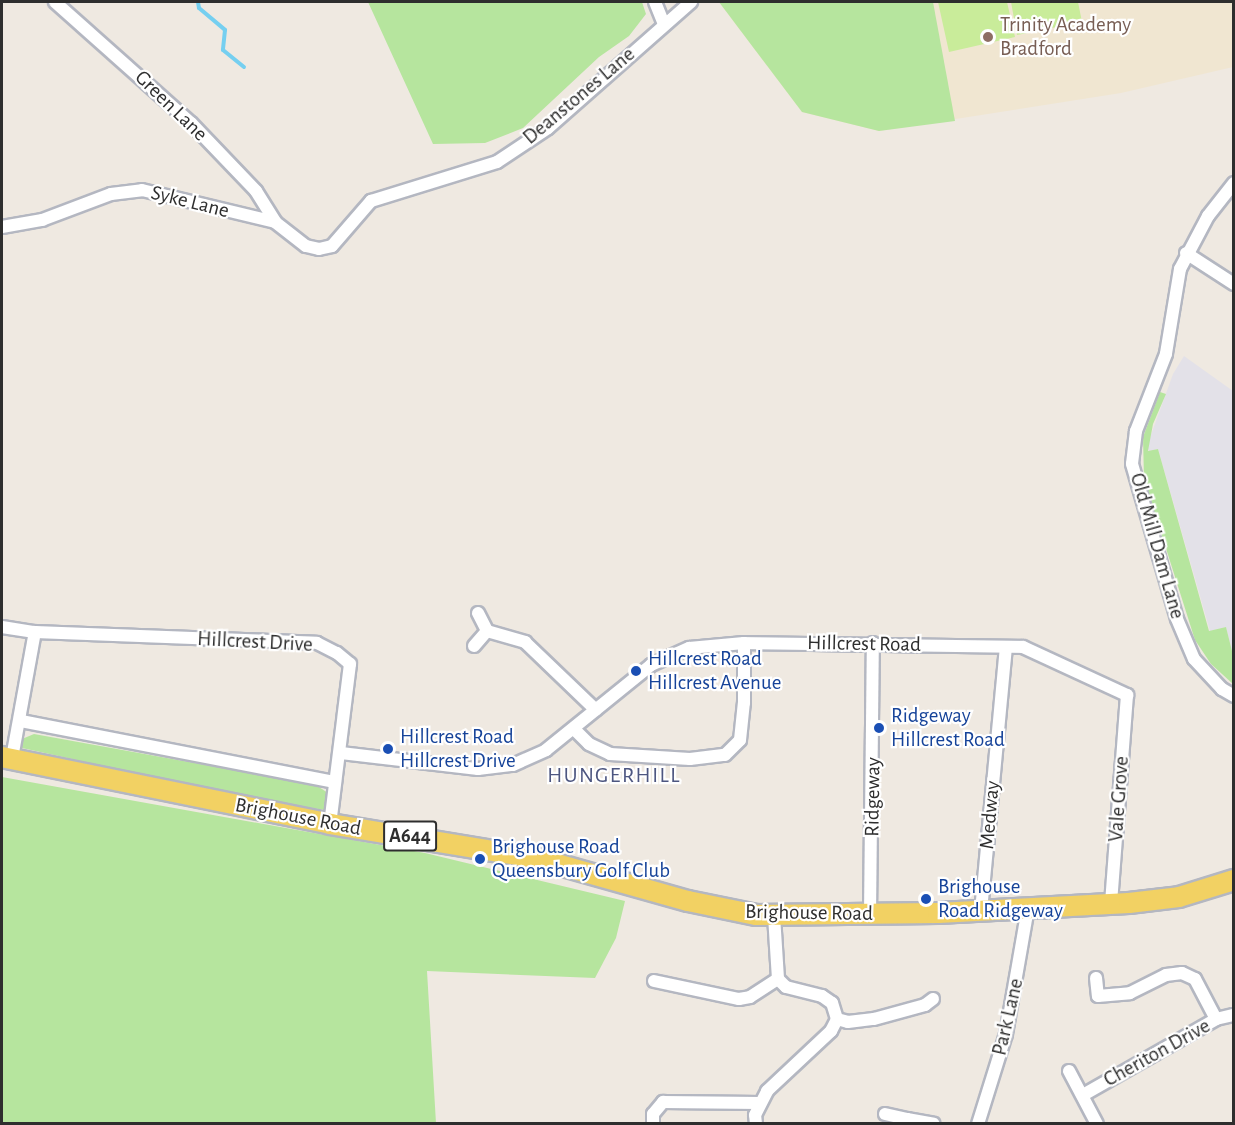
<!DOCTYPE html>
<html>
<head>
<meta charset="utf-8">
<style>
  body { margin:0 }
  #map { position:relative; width:1235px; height:1125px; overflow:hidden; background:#efe9e1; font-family:"Alegreya Sans",sans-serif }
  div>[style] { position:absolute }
  .industrial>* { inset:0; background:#e3e1e8 }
  .education>* { inset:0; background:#f0e6d1 }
  .green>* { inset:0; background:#b6e59e }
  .pitch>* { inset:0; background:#c9ec9a }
  .stream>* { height:4px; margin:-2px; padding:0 2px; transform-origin:2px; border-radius:2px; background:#75cff0 }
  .roads { filter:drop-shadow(2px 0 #b4b7c1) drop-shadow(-2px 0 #b4b7c1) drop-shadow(0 2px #b4b7c1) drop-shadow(0 -2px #b4b7c1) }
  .minor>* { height:12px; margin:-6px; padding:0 6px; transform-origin:6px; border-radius:6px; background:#fff }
  .primary>* { height:20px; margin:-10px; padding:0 10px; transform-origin:10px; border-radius:10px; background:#f2d163 }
  .dots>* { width:16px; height:16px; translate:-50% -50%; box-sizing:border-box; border:3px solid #fff; border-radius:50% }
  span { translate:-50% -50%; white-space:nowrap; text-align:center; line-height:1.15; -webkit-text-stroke:4.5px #fff; paint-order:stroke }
  .shield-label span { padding:2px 4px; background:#fff; border:2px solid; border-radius:4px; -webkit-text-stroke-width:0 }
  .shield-label { font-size:20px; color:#2e2e2e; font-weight:700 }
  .education-label { font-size:21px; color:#785e54 }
  .left { translate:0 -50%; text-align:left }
  .street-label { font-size:21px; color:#2e2e2e }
  .transit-label { font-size:21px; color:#164399 }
  .neighbourhood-label { font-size:22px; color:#4d5680; letter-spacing:1.5px }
  .frame { position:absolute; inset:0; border:3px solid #2e2e2e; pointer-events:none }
</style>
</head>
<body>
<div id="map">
  <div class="industrial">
    <i style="clip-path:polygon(1184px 356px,1233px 391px,1233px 655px,1226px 627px,1210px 631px,1158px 449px,1149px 451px,1147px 446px,1173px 374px)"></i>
  </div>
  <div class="education">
    <i style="clip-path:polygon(719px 2px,1233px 2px,1233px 67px,1121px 93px,879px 131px,802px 112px)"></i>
  </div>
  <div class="green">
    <i style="clip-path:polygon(368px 2px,642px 2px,646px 14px,629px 36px,599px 57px,523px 128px,485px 143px,433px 144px)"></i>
    <i style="clip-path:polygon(719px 2px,933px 2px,955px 121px,879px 131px,802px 112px)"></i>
    <i style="clip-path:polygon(1160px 392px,1166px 394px,1153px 424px,1148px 451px,1158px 449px,1209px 631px,1226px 627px,1233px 655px,1233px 684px,1211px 664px,1195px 640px,1144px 479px,1143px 437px)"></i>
    <i style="clip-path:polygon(34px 734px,316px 785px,328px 793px,328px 805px,324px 810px,218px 791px,22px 748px,22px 739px)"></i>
    <i style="clip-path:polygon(2px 777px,425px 853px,625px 901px,616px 938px,595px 978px,427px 971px,436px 1123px,2px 1123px)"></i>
  </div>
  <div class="pitch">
    <i style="clip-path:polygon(938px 2px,1007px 2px,1015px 37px,949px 52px)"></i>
    <i style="clip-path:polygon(1011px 2px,1078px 2px,1082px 22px,1017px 35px)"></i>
  </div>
  <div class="stream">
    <i style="left:198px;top:2px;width:6px;rotate:81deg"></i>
    <i style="left:199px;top:8px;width:34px;rotate:40deg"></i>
    <i style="left:225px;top:30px;width:20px;rotate:96deg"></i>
    <i style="left:223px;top:50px;width:27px;rotate:39deg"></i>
  </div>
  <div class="roads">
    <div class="minor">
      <i style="left:55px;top:2px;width:182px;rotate:41.7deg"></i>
      <i style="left:191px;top:123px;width:94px;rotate:46.3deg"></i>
      <i style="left:256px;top:191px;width:36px;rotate:58deg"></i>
      <i style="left:275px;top:222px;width:39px;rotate:38deg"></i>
      <i style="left:306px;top:246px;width:13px;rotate:13deg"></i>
      <i style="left:319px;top:249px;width:13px;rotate:-13deg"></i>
      <i style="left:332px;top:246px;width:60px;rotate:-49.1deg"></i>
      <i style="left:371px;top:201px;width:132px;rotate:-17.2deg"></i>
      <i style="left:497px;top:162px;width:61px;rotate:-33.7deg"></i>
      <i style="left:548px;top:128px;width:191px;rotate:-41.4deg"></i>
      <i style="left:655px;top:2px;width:24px;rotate:68deg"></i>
      <i style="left:1234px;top:183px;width:42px;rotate:128.2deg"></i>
      <i style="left:1208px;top:216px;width:60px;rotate:117.8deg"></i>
      <i style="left:1180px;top:269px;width:86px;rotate:99.4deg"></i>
      <i style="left:1166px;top:354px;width:83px;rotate:111.3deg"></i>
      <i style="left:1136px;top:431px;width:33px;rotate:97deg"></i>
      <i style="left:1132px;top:464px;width:161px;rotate:73.8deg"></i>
      <i style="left:1177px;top:619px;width:43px;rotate:67deg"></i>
      <i style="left:1194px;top:659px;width:41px;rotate:47deg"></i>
      <i style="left:1222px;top:689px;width:14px;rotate:30deg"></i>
      <i style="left:2px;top:227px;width:41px;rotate:-9.9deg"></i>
      <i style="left:42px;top:220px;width:74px;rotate:-20.6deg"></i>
      <i style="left:111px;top:194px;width:31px;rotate:-7deg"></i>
      <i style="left:142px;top:190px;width:137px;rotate:13.5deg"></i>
      <i style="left:1186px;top:253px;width:57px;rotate:32.9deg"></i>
      <i style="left:478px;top:613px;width:20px;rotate:63deg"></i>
      <i style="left:487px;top:631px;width:40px;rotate:16deg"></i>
      <i style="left:525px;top:642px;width:98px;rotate:43.8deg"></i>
      <i style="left:2px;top:627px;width:33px;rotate:9deg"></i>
      <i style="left:35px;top:632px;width:282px;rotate:2.2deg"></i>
      <i style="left:317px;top:643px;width:22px;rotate:27deg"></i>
      <i style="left:337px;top:653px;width:17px;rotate:40deg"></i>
      <i style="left:350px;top:664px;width:161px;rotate:97.1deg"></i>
      <i style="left:474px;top:646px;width:20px;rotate:-49deg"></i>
      <i style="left:21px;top:721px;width:320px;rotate:11deg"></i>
      <i style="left:574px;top:729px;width:21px;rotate:45deg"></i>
      <i style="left:589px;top:744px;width:23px;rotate:25deg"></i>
      <i style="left:610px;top:754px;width:80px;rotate:3.6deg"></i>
      <i style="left:690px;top:759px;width:35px;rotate:-7deg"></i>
      <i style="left:725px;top:755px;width:21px;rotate:-45deg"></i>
      <i style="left:740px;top:740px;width:37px;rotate:-84deg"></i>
      <i style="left:744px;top:703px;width:60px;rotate:-90deg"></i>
      <i style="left:341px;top:753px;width:138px;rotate:6.7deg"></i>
      <i style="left:478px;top:769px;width:35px;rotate:-7deg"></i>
      <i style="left:513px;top:765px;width:36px;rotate:-24deg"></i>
      <i style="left:546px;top:750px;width:135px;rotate:-39deg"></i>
      <i style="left:651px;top:665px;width:42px;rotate:-24.1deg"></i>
      <i style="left:689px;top:648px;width:55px;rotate:-5.2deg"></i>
      <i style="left:744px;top:643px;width:279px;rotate:0.8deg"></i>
      <i style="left:1023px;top:647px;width:115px;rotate:24.8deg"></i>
      <i style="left:1127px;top:695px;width:210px;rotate:94.4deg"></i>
      <i style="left:12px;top:758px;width:128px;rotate:-79.7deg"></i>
      <i style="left:981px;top:911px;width:265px;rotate:-84.6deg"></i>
      <i style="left:870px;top:915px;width:272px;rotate:-89.4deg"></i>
      <i style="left:1096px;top:978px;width:18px;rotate:84deg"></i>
      <i style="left:1098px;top:996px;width:32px;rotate:-5deg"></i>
      <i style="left:1130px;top:993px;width:40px;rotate:-26.6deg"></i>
      <i style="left:1166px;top:975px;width:16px;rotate:-7deg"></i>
      <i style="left:1182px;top:973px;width:14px;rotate:25deg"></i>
      <i style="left:1195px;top:979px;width:45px;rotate:62.3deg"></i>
      <i style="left:654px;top:981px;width:87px;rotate:12deg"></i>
      <i style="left:739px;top:999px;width:11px;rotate:-10deg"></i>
      <i style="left:750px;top:997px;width:33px;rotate:-33deg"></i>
      <i style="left:837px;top:1019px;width:11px;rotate:15deg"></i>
      <i style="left:848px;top:1022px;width:26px;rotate:-7deg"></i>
      <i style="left:874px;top:1019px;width:53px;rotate:-15.4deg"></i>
      <i style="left:925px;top:1005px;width:10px;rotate:-37deg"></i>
      <i style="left:1069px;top:1071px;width:60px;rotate:62.2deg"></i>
      <i style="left:1083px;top:1095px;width:153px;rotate:-29.7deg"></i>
      <i style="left:1216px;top:1019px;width:18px;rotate:-13deg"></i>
      <i style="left:885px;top:1114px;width:23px;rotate:13deg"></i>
      <i style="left:653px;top:1124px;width:10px;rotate:-90deg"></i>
      <i style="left:653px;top:1114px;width:16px;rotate:-50deg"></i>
      <i style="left:663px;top:1102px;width:97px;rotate:0.6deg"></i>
      <i style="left:756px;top:1124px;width:9px;rotate:-96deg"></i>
      <i style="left:755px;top:1115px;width:27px;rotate:-63deg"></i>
      <i style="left:767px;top:1091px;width:88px;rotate:-43.2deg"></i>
      <i style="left:831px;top:1031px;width:13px;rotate:-63deg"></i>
      <i style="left:837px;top:1019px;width:17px;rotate:-107deg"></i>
      <i style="left:832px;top:1003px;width:12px;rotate:-145deg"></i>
      <i style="left:822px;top:996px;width:37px;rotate:-166deg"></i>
      <i style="left:786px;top:987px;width:11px;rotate:-135deg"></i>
      <i style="left:778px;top:979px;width:64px;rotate:-93.6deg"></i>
      <i style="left:906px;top:1124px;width:5px;rotate:-79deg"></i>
      <i style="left:907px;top:1119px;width:27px;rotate:10deg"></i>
      <i style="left:978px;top:1124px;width:94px;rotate:-72.7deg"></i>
      <i style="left:1006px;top:1034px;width:128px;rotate:-80.1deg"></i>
    </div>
    <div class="primary">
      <i style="left:2px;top:757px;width:335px;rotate:11.5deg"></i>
      <i style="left:330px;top:824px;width:208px;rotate:9.4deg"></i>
      <i style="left:535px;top:858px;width:159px;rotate:15.7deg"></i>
      <i style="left:688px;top:901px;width:69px;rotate:11.6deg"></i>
      <i style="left:756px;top:915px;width:182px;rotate:-0.6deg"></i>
      <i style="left:938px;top:913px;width:191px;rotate:-3deg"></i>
      <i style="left:1129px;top:903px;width:50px;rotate:-6.8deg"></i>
      <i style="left:1179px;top:897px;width:58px;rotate:-17.2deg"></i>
    </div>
  </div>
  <div class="dots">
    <i style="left:988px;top:37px;background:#8d6e63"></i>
    <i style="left:636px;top:671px;background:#1a4fb4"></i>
    <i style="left:879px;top:728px;background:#1a4fb4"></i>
    <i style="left:388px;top:749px;background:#1a4fb4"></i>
    <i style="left:480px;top:859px;background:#1a4fb4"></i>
    <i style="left:926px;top:899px;background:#1a4fb4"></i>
  </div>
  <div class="shield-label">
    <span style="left:410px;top:836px">A644</span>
  </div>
  <div class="education-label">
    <span class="left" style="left:1000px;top:37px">Trinity Academy<br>Bradford</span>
  </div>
  <div class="street-label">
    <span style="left:579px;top:96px;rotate:-40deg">Deanstones Lane</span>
    <span style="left:171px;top:106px;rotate:44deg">Green Lane</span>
    <span style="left:190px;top:202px;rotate:14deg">Syke Lane</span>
    <span style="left:1157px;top:546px;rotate:74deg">Old Mill Dam Lane</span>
    <span style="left:255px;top:642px;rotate:3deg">Hillcrest Drive</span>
    <span style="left:864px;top:644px;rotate:1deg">Hillcrest Road</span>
    <span style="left:873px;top:797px;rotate:-89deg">Ridgeway</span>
    <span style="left:1119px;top:799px;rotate:-86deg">Vale Grove</span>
    <span style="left:990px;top:815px;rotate:-85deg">Medway</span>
    <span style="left:298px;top:817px;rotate:11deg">Brighouse Road</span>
    <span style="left:809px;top:913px;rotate:1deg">Brighouse Road</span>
    <span style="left:1008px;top:1017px;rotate:-77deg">Park Lane</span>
    <span style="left:1157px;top:1053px;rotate:-29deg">Cheriton Drive</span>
  </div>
  <div class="transit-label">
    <span class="left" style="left:648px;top:671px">Hillcrest Road<br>Hillcrest Avenue</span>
    <span class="left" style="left:891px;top:728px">Ridgeway<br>Hillcrest Road</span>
    <span class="left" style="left:400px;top:749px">Hillcrest Road<br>Hillcrest Drive</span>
    <span class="left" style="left:492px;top:859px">Brighouse Road<br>Queensbury Golf Club</span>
    <span class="left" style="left:938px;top:899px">Brighouse<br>Road Ridgeway</span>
  </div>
  <div class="neighbourhood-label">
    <span style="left:614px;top:776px">HUNGERHILL</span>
  </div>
  <div class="frame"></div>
</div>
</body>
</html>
